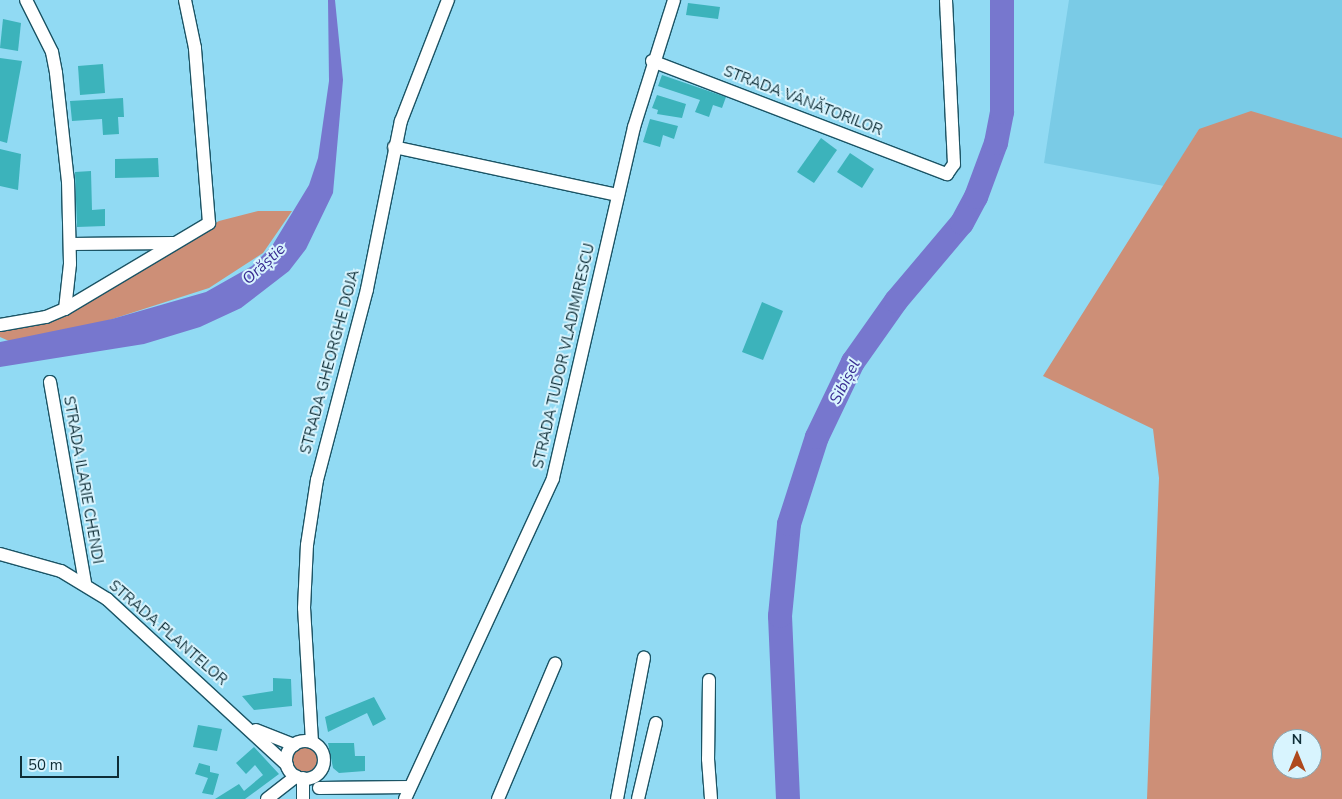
<!DOCTYPE html>
<html>
<head>
<meta charset="utf-8">
<style>
  body { margin:0 }
  #map { position:relative; width:1342px; height:799px; overflow:hidden; background:#91daf3; font-family:"Nunito Sans",sans-serif }
  div>[style] { position:absolute }
  .built>* { inset:0; background:#7acbe6 }
  .green>* { inset:0; background:#cd8f77 }
  .round { border-radius:50% }
  .water>* { inset:0; background:#7777ce }
  .river>* { height:24px; margin:-12px; padding:0 12px; transform-origin:12px; border-radius:12px; background:#7777ce }
  .building>* { inset:0; background:#3cb3bb }
  .roads { filter:drop-shadow(1px 0 #1b5465) drop-shadow(-1px 0 #1b5465) drop-shadow(0 1px #1b5465) drop-shadow(0 -1px #1b5465) }
  .minor>* { height:12px; margin:-6px; padding:0 6px; transform-origin:6px; border-radius:6px; background:#fff }
  .minor>.ring { margin:-6px; padding:0; box-sizing:content-box; background:none; border:12px solid #fff; border-radius:50% }
  span { translate:-50% -50%; white-space:nowrap; text-align:center; line-height:1.15; -webkit-text-stroke:4px #d8f4fe; paint-order:stroke }
  .street-label { font-size:15px; color:#0e2d36 }
  .water-label { font-size:16px; color:#3a2d93; font-style:italic }
  .north { position:absolute; left:1272px; top:729px; width:50px; height:50px; box-sizing:border-box; background:#d8f4fe; border:1px solid #87a4ae; border-radius:50%; rotate:0deg; font-size:14px; font-weight:700; line-height:20px; text-align:center; color:#0e2d36 }
  .north::after { content:''; display:block; margin:auto; width:18px; height:22px; background:#ae491d; clip-path:polygon(50% 0,100% 100%,50% 72%,0 100%) }
  .scale { position:absolute; left:20px; top:756px; width:99px; height:22px; box-sizing:border-box; border:2px solid #0e2d36; border-top:0; padding-left:6px; font-size:15px; line-height:18px; white-space:nowrap; color:#0e2d36; -webkit-text-stroke:4px #d8f4fe; paint-order:stroke }
</style>
</head>
<body>
<div id="map">
  <div class="built">
    <i style="clip-path:polygon(1069px 0,1342px 0,1342px 138px,1199px 129px,1164px 186px,1044px 163px)"></i>
  </div>
  <div class="green">
    <i style="clip-path:polygon(evenodd,1251px 111px,1342px 138px,1342px 799px,1147px 799px,1159px 478px,1153px 429px,1043px 376px,1199px 129px,1251px 111px,1282px 739px,1312px 739px,1312px 769px,1282px 769px,1282px 739px)"></i>
    <i style="clip-path:polygon(258px 211px,292px 211px,263px 253px,209px 288px,69px 333px,9px 341px,0 337px,0 332px,80px 306px,219px 221px)"></i>
    <i class="round" style="left:292px;top:746px;width:26px;height:26px"></i>
  </div>
  <div class="water">
    <i style="clip-path:polygon(328px 0,335px 0,343px 80px,333px 193px,306px 249px,289px 271px,241px 308px,200px 327px,144px 344px,0 367px,0 342px,112px 319px,206px 292px,252px 266px,272px 246px,309px 185px,318px 158px,329px 81px)"></i>
  </div>
  <div class="river">
    <i style="left:788px;top:799px;width:183px;rotate:-92.5deg"></i>
    <i style="left:780px;top:616px;width:92px;rotate:-84.4deg"></i>
    <i style="left:789px;top:524px;width:91px;rotate:-72.2deg"></i>
    <i style="left:817px;top:437px;width:83px;rotate:-64.4deg"></i>
    <i style="left:853px;top:362px;width:75px;rotate:-54.8deg"></i>
    <i style="left:896px;top:301px;width:102px;rotate:-49.8deg"></i>
    <i style="left:962px;top:223px;width:30px;rotate:-62deg"></i>
    <i style="left:976px;top:197px;width:58px;rotate:-69.7deg"></i>
    <i style="left:996px;top:143px;width:32px;rotate:-79deg"></i>
    <i style="left:1002px;top:112px;width:112px;rotate:-90deg"></i>
  </div>
  <div class="building">
    <i style="clip-path:polygon(688px 3px,720px 7px,718px 19px,686px 15px)"></i>
    <i style="clip-path:polygon(3px 19px,21px 23px,18px 51px,0 48px)"></i>
    <i style="clip-path:polygon(0 58px,22px 61px,7px 143px,0 141px)"></i>
    <i style="clip-path:polygon(103px 64px,105px 93px,80px 95px,78px 66px)"></i>
    <i style="clip-path:polygon(662px 75px,726px 97px,722px 108px,713px 105px,709px 117px,695px 112px,700px 100px,658px 86px)"></i>
    <i style="clip-path:polygon(657px 95px,686px 104px,682px 118px,657px 114px,658px 110px,652px 108px)"></i>
    <i style="clip-path:polygon(123px 98px,124px 117px,118px 117px,119px 134px,103px 135px,102px 119px,72px 121px,70px 101px)"></i>
    <i style="clip-path:polygon(650px 119px,678px 126px,674px 139px,663px 135px,660px 147px,643px 142px)"></i>
    <i style="clip-path:polygon(821px 138px,837px 150px,814px 183px,797px 172px)"></i>
    <i style="clip-path:polygon(0 149px,21px 154px,18px 190px,0 186px)"></i>
    <i style="clip-path:polygon(850px 153px,874px 169px,862px 188px,837px 172px)"></i>
    <i style="clip-path:polygon(158px 158px,159px 177px,115px 178px,115px 159px)"></i>
    <i style="clip-path:polygon(91px 171px,92px 210px,105px 209px,105px 226px,77px 227px,75px 172px)"></i>
    <i style="clip-path:polygon(762px 302px,783px 311px,763px 360px,742px 352px)"></i>
    <i style="clip-path:polygon(273px 678px,291px 679px,292px 706px,254px 710px,242px 696px,273px 691px)"></i>
    <i style="clip-path:polygon(374px 697px,386px 719px,373px 726px,367px 713px,328px 732px,325px 717px)"></i>
    <i style="clip-path:polygon(198px 725px,222px 729px,217px 751px,193px 747px)"></i>
    <i style="clip-path:polygon(328px 743px,354px 743px,355px 756px,365px 756px,365px 771px,339px 773px,333px 768px)"></i>
    <i style="clip-path:polygon(254px 747px,279px 774px,245px 799px,215px 799px,239px 784px,244px 791px,263px 775px,255px 765px,246px 774px,236px 763px)"></i>
    <i style="clip-path:polygon(199px 763px,210px 766px,210px 772px,219px 774px,213px 795px,202px 793px,208px 778px,195px 774px)"></i>
  </div>
  <div class="roads">
    <div class="minor">
      <i style="left:26px;top:0;width:58px;rotate:63.4deg"></i>
      <i style="left:52px;top:52px;width:21px;rotate:79deg"></i>
      <i style="left:56px;top:73px;width:109px;rotate:83.7deg"></i>
      <i style="left:68px;top:181px;width:83px;rotate:88.6deg"></i>
      <i style="left:70px;top:264px;width:45px;rotate:96.3deg"></i>
      <i style="left:652px;top:61px;width:316px;rotate:21deg"></i>
      <i style="left:947px;top:174px;width:12px;rotate:-55deg"></i>
      <i style="left:954px;top:164px;width:164px;rotate:-92.8deg"></i>
      <i style="left:394px;top:147px;width:229px;rotate:12.1deg"></i>
      <i style="left:70px;top:244px;width:104px;rotate:-0.6deg"></i>
      <i style="left:0;top:325px;width:47px;rotate:-9.9deg"></i>
      <i style="left:46px;top:317px;width:21px;rotate:-23deg"></i>
      <i style="left:65px;top:309px;width:168px;rotate:-30.8deg"></i>
      <i style="left:209px;top:223px;width:176px;rotate:-94.6deg"></i>
      <i style="left:195px;top:48px;width:49px;rotate:-101.8deg"></i>
      <i style="left:50px;top:382px;width:204px;rotate:80.1deg"></i>
      <i style="left:0;top:554px;width:63px;rotate:15.6deg"></i>
      <i style="left:61px;top:571px;width:54px;rotate:31.3deg"></i>
      <i style="left:107px;top:599px;width:245px;rotate:42.7deg"></i>
      <i style="left:709px;top:680px;width:79px;rotate:90.7deg"></i>
      <i style="left:708px;top:759px;width:40px;rotate:85.7deg"></i>
      <i style="left:256px;top:730px;width:41px;rotate:21.5deg"></i>
      <i class="ring" style="left:286px;top:741px;width:26px;height:26px"></i>
      <i style="left:312px;top:742px;width:134px;rotate:-93.4deg"></i>
      <i style="left:304px;top:608px;width:63px;rotate:-87.3deg"></i>
      <i style="left:307px;top:545px;width:66px;rotate:-81.3deg"></i>
      <i style="left:317px;top:480px;width:197px;rotate:-75.3deg"></i>
      <i style="left:367px;top:289px;width:171px;rotate:-78.6deg"></i>
      <i style="left:401px;top:121px;width:130px;rotate:-68.8deg"></i>
      <i style="left:303px;top:778px;width:21px;rotate:90deg"></i>
      <i style="left:319px;top:788px;width:91px;rotate:-0.6deg"></i>
      <i style="left:267px;top:799px;width:37px;rotate:-38deg"></i>
      <i style="left:405px;top:799px;width:353px;rotate:-65.2deg"></i>
      <i style="left:553px;top:478px;width:360px;rotate:-77deg"></i>
      <i style="left:634px;top:127px;width:133px;rotate:-72.5deg"></i>
      <i style="left:498px;top:799px;width:147px;rotate:-67.1deg"></i>
      <i style="left:617px;top:799px;width:144px;rotate:-79.2deg"></i>
      <i style="left:638px;top:799px;width:78px;rotate:-76.7deg"></i>
    </div>
  </div>
  <div class="street-label">
    <span style="left:803px;top:101px;rotate:21deg">STRADA VÂNĂTORILOR</span>
    <span style="left:564px;top:356px;rotate:-77deg">STRADA TUDOR VLADIMIRESCU</span>
    <span style="left:330px;top:362px;rotate:-75deg">STRADA GHEORGHE DOJA</span>
    <span style="left:83px;top:480px;rotate:80deg">STRADA ILARIE CHENDI</span>
    <span style="left:168px;top:633px;rotate:41deg">STRADA PLANTELOR</span>
  </div>
  <div class="water-label">
    <span style="left:264px;top:264px;rotate:-43deg">Orăștie</span>
    <span style="left:845px;top:382px;rotate:-63deg">Sibișel</span>
  </div>
  <div class="north">N</div>
  <div class="scale">50 m</div>
</div>
</body>
</html>
